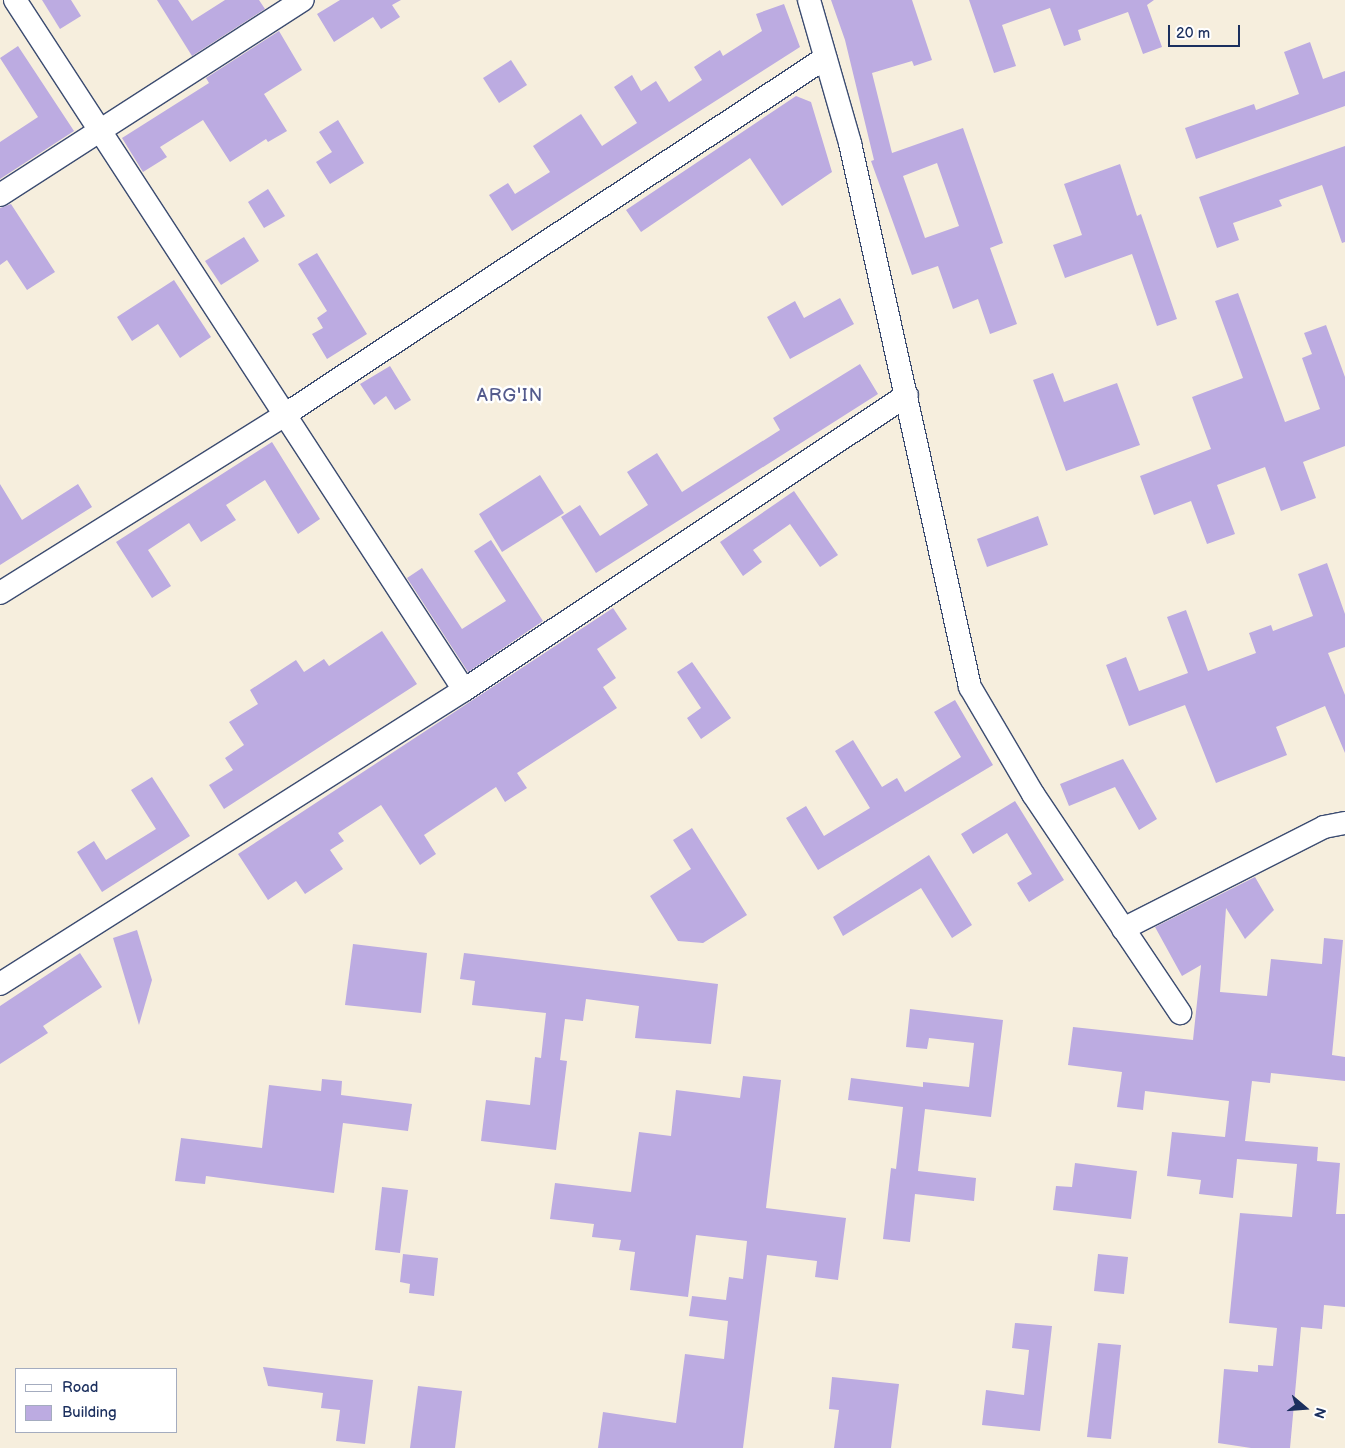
<!DOCTYPE html>
<html>
<head>
<meta charset="utf-8">
<style>
  body { margin:0 }
  #map { position:relative; width:1345px; height:1448px; overflow:hidden; background:#f6eedd; font-family:"Balsamiq Sans",sans-serif }
  div>[style] { position:absolute }
  .building>* { inset:0; background:#bcabe1 }
  .roads { filter:drop-shadow(1px 0 #3c4c71) drop-shadow(-1px 0 #3c4c71) drop-shadow(0 1px #3c4c71) drop-shadow(0 -1px #3c4c71) }
  .minor>* { height:22px; margin:-11px; padding:0 11px; transform-origin:11px; border-radius:11px; background:#fff }
  span { translate:-50% -50%; white-space:nowrap; text-align:center; line-height:1.15; -webkit-text-stroke:5px #fff; paint-order:stroke }
  .quarter-label { font-size:18px; color:#535a8c; letter-spacing:1px }
  .legend { position:absolute; left:15px; top:1368px; width:162px; height:65px; box-sizing:border-box; background:#fff; border:1px solid #a4acbf; margin:0; padding:6px 9px; list-style:none; font-size:15px; color:#1b2f5e }
  .legend li { display:flex; align-items:center; gap:10px; height:25px }
  .legend b { width:25px; border:1px solid #a4acbf }
  .north { position:absolute; left:1280px; top:1383px; width:50px; height:50px; -webkit-text-stroke:4px #fff; paint-order:stroke; rotate:108deg; font-size:14px; font-weight:700; line-height:20px; text-align:center; color:#1b2f5e }
  .north::after { content:''; display:block; margin:auto; width:18px; height:22px; background:#1b2f5e; clip-path:polygon(50% 0,100% 100%,50% 72%,0 100%) }
  .scale { position:absolute; left:1168px; top:25px; width:72px; height:22px; box-sizing:border-box; border:2px solid #1b2f5e; border-top:0; padding-left:6px; font-size:15px; line-height:18px; white-space:nowrap; color:#1b2f5e; -webkit-text-stroke:4px #fff; paint-order:stroke }
</style>
</head>
<body>
<div id="map">
  <div class="building">
    <i style="clip-path:polygon(42px 0,71px 0,81px 16px,60px 29px)"></i>
    <i style="clip-path:polygon(157px 0,178px 0,192px 21px,225px 0,259px 0,265px 9px,192px 56px)"></i>
    <i style="clip-path:polygon(340px 0,401px 0,392px 5px,400px 17px,381px 29px,373px 17px,334px 42px,317px 14px)"></i>
    <i style="clip-path:polygon(evenodd,831px 0,912px 0,932px 60px,914px 66px,912px 61px,872px 73px,892px 153px,963px 128px,1003px 243px,990px 248px,1017px 324px,990px 334px,978px 299px,953px 309px,938px 266px,912px 275px,871px 161px,874px 160px,845px 40px,831px 0,937px 163px,959px 226px,925px 238px,903px 176px,937px 163px)"></i>
    <i style="clip-path:polygon(969px 0,1154px 0,1147px 5px,1162px 47px,1143px 54px,1128px 12px,1078px 30px,1081px 40px,1064px 46px,1050px 8px,1002px 25px,1016px 66px,994px 73px)"></i>
    <i style="clip-path:polygon(784px 4px,800px 47px,512px 231px,489px 195px,508px 183px,515px 194px,550px 172px,533px 146px,581px 114px,602px 146px,637px 123px,614px 87px,632px 75px,641px 91px,656px 81px,669px 102px,702px 80px,694px 67px,720px 50px,723px 56px,762px 31px,756px 14px)"></i>
    <i style="clip-path:polygon(279px 31px,302px 70px,264px 94px,287px 131px,268px 142px,266px 139px,230px 162px,203px 120px,160px 147px,167px 157px,143px 172px,122px 138px,209px 83px,206px 78px)"></i>
    <i style="clip-path:polygon(1310px 42px,1323px 79px,1345px 71px,1345px 106px,1196px 159px,1185px 128px,1254px 104px,1256px 110px,1299px 94px,1284px 52px)"></i>
    <i style="clip-path:polygon(18px 46px,74px 131px,0 179px,0 142px,38px 117px,0 58px)"></i>
    <i style="clip-path:polygon(511px 60px,527px 85px,499px 103px,483px 78px)"></i>
    <i style="clip-path:polygon(796px 96px,811px 102px,832px 172px,782px 206px,750px 158px,641px 232px,626px 210px)"></i>
    <i style="clip-path:polygon(338px 120px,364px 163px,330px 184px,316px 162px,332px 152px,319px 132px)"></i>
    <i style="clip-path:polygon(1345px 146px,1345px 242px,1342px 243px,1322px 185px,1279px 200px,1282px 206px,1233px 223px,1239px 240px,1217px 248px,1199px 197px)"></i>
    <i style="clip-path:polygon(1120px 164px,1137px 216px,1141px 214px,1177px 319px,1157px 326px,1132px 254px,1065px 278px,1053px 245px,1082px 235px,1064px 184px)"></i>
    <i style="clip-path:polygon(268px 189px,285px 216px,264px 228px,248px 202px)"></i>
    <i style="clip-path:polygon(11px 204px,55px 272px,27px 290px,7px 260px,0 265px,0 208px)"></i>
    <i style="clip-path:polygon(244px 237px,259px 261px,221px 285px,205px 261px)"></i>
    <i style="clip-path:polygon(317px 253px,367px 334px,327px 359px,312px 334px,323px 328px,317px 318px,327px 311px,298px 264px)"></i>
    <i style="clip-path:polygon(174px 280px,211px 337px,180px 358px,158px 324px,132px 341px,117px 317px)"></i>
    <i style="clip-path:polygon(1238px 293px,1285px 422px,1320px 409px,1302px 358px,1312px 354px,1304px 333px,1326px 325px,1345px 377px,1345px 446px,1303px 462px,1316px 498px,1281px 511px,1265px 467px,1217px 485px,1235px 534px,1207px 544px,1191px 501px,1154px 515px,1140px 476px,1211px 449px,1192px 397px,1243px 378px,1215px 301px)"></i>
    <i style="clip-path:polygon(840px 298px,854px 324px,790px 359px,767px 317px,795px 301px,804px 318px)"></i>
    <i style="clip-path:polygon(860px 364px,878px 394px,596px 573px,561px 517px,580px 505px,600px 536px,648px 505px,627px 472px,657px 453px,682px 492px,780px 430px,773px 418px)"></i>
    <i style="clip-path:polygon(390px 366px,411px 400px,395px 410px,386px 396px,374px 405px,360px 384px)"></i>
    <i style="clip-path:polygon(1053px 373px,1064px 402px,1117px 383px,1140px 445px,1066px 471px,1033px 380px)"></i>
    <i style="clip-path:polygon(272px 442px,320px 519px,298px 534px,265px 480px,226px 505px,236px 520px,201px 542px,189px 523px,148px 550px,171px 586px,152px 598px,116px 542px)"></i>
    <i style="clip-path:polygon(540px 475px,564px 513px,502px 552px,479px 514px)"></i>
    <i style="clip-path:polygon(0 484px,22px 520px,78px 484px,92px 507px,0 565px)"></i>
    <i style="clip-path:polygon(794px 491px,838px 555px,820px 567px,790px 524px,753px 550px,762px 562px,743px 576px,720px 542px)"></i>
    <i style="clip-path:polygon(1038px 516px,1048px 545px,987px 567px,977px 539px)"></i>
    <i style="clip-path:polygon(491px 540px,543px 621px,468px 672px,407px 578px,422px 568px,462px 629px,506px 601px,474px 551px)"></i>
    <i style="clip-path:polygon(1327px 563px,1345px 614px,1345px 647px,1328px 653px,1345px 695px,1345px 753px,1325px 706px,1276px 727px,1287px 755px,1216px 783px,1185px 705px,1129px 726px,1106px 665px,1126px 657px,1139px 691px,1188px 673px,1167px 617px,1186px 610px,1208px 671px,1256px 653px,1249px 633px,1271px 625px,1273px 631px,1313px 616px,1298px 574px)"></i>
    <i style="clip-path:polygon(613px 608px,627px 629px,597px 649px,616px 678px,603px 687px,617px 708px,517px 773px,527px 788px,505px 802px,496px 787px,424px 835px,436px 854px,420px 865px,381px 805px,338px 833px,344px 841px,330px 850px,343px 869px,305px 894px,296px 881px,268px 900px,238px 854px)"></i>
    <i style="clip-path:polygon(382px 631px,417px 684px,224px 809px,209px 785px,233px 770px,225px 758px,244px 745px,229px 722px,258px 704px,250px 690px,296px 660px,304px 672px,324px 659px,329px 666px)"></i>
    <i style="clip-path:polygon(692px 662px,731px 718px,701px 739px,687px 718px,701px 708px,677px 672px)"></i>
    <i style="clip-path:polygon(955px 700px,993px 765px,818px 870px,786px 818px,806px 806px,824px 836px,870px 808px,835px 751px,853px 740px,882px 787px,897px 778px,905px 792px,961px 757px,934px 712px)"></i>
    <i style="clip-path:polygon(1123px 759px,1157px 819px,1139px 830px,1115px 787px,1069px 806px,1060px 784px)"></i>
    <i style="clip-path:polygon(152px 777px,190px 836px,102px 892px,77px 852px,94px 841px,106px 860px,156px 829px,131px 790px)"></i>
    <i style="clip-path:polygon(1015px 801px,1064px 880px,1029px 902px,1017px 883px,1032px 874px,1007px 833px,973px 854px,961px 834px)"></i>
    <i style="clip-path:polygon(692px 828px,747px 915px,703px 943px,678px 941px,650px 896px,691px 869px,673px 840px)"></i>
    <i style="clip-path:polygon(929px 855px,972px 925px,952px 938px,921px 888px,843px 936px,833px 917px)"></i>
    <i style="clip-path:polygon(1255px 877px,1274px 910px,1245px 939px,1226px 908px,1220px 992px,1267px 996px,1271px 959px,1322px 964px,1324px 938px,1343px 940px,1332px 1055px,1345px 1057px,1345px 1081px,1271px 1073px,1270px 1083px,1252px 1081px,1245px 1141px,1318px 1147px,1317px 1161px,1340px 1163px,1336px 1214px,1345px 1214px,1345px 1307px,1324px 1305px,1322px 1329px,1301px 1327px,1290px 1448px,1251px 1448px,1218px 1443px,1224px 1369px,1258px 1372px,1258px 1365px,1273px 1366px,1277px 1328px,1229px 1323px,1240px 1213px,1292px 1217px,1297px 1164px,1237px 1159px,1233px 1198px,1199px 1194px,1201px 1180px,1167px 1176px,1172px 1132px,1225px 1137px,1229px 1101px,1145px 1091px,1143px 1110px,1117px 1107px,1122px 1072px,1068px 1065px,1073px 1027px,1193px 1040px,1201px 965px,1182px 976px,1155px 927px)"></i>
    <i style="clip-path:polygon(137px 930px,152px 980px,139px 1025px,113px 938px)"></i>
    <i style="clip-path:polygon(353px 944px,427px 953px,421px 1013px,345px 1005px)"></i>
    <i style="clip-path:polygon(80px 953px,102px 987px,43px 1026px,48px 1033px,0 1064px,0 1006px)"></i>
    <i style="clip-path:polygon(464px 953px,718px 984px,711px 1044px,635px 1038px,639px 1006px,586px 999px,583px 1021px,565px 1019px,560px 1060px,567px 1061px,556px 1150px,481px 1141px,486px 1100px,530px 1105px,535px 1057px,541px 1058px,546px 1013px,472px 1005px,475px 981px,460px 979px)"></i>
    <i style="clip-path:polygon(910px 1009px,1003px 1020px,991px 1117px,925px 1109px,918px 1171px,976px 1178px,974px 1201px,915px 1194px,910px 1242px,883px 1239px,891px 1168px,896px 1169px,903px 1107px,848px 1100px,851px 1078px,923px 1087px,923px 1082px,969px 1087px,974px 1043px,929px 1038px,927px 1049px,906px 1047px)"></i>
    <i style="clip-path:polygon(743px 1076px,781px 1080px,766px 1208px,846px 1218px,838px 1280px,815px 1277px,817px 1261px,767px 1255px,743px 1448px,598px 1448px,603px 1412px,676px 1423px,685px 1354px,724px 1359px,728px 1321px,689px 1316px,692px 1296px,726px 1300px,729px 1277px,743px 1279px,747px 1241px,696px 1235px,688px 1297px,630px 1290px,635px 1252px,619px 1250px,621px 1240px,592px 1237px,594px 1224px,550px 1219px,555px 1183px,631px 1192px,639px 1132px,671px 1136px,676px 1090px,740px 1098px)"></i>
    <i style="clip-path:polygon(322px 1079px,342px 1081px,341px 1095px,412px 1104px,408px 1131px,343px 1123px,334px 1193px,206px 1176px,205px 1184px,175px 1181px,181px 1138px,262px 1148px,269px 1085px,321px 1091px)"></i>
    <i style="clip-path:polygon(1075px 1163px,1137px 1171px,1131px 1219px,1053px 1210px,1056px 1186px,1072px 1187px)"></i>
    <i style="clip-path:polygon(382px 1187px,408px 1190px,400px 1253px,375px 1250px)"></i>
    <i style="clip-path:polygon(403px 1254px,438px 1258px,434px 1296px,409px 1293px,410px 1284px,400px 1282px)"></i>
    <i style="clip-path:polygon(1098px 1254px,1128px 1257px,1124px 1294px,1094px 1291px)"></i>
    <i style="clip-path:polygon(1015px 1323px,1052px 1326px,1040px 1431px,982px 1425px,986px 1390px,1024px 1395px,1029px 1350px,1012px 1348px)"></i>
    <i style="clip-path:polygon(1098px 1343px,1121px 1345px,1111px 1439px,1087px 1437px)"></i>
    <i style="clip-path:polygon(263px 1367px,373px 1380px,365px 1444px,336px 1441px,340px 1410px,321px 1408px,323px 1393px,268px 1386px)"></i>
    <i style="clip-path:polygon(832px 1377px,899px 1384px,891px 1448px,834px 1448px,839px 1410px,829px 1409px)"></i>
    <i style="clip-path:polygon(418px 1386px,462px 1391px,455px 1448px,410px 1448px)"></i>
  </div>
  <div class="roads">
    <div class="minor">
      <i style="left:15px;top:0;width:823px;rotate:56.95deg"></i>
      <i style="left:809px;top:0;width:149px;rotate:74deg"></i>
      <i style="left:850px;top:143px;width:557px;rotate:77.56deg"></i>
      <i style="left:970px;top:687px;width:124px;rotate:59.5deg"></i>
      <i style="left:1033px;top:794px;width:264px;rotate:56.1deg"></i>
      <i style="left:0;top:195px;width:360px;rotate:-32.8deg"></i>
      <i style="left:0;top:593px;width:337px;rotate:-32deg"></i>
      <i style="left:286px;top:414px;width:646px;rotate:-33.44deg"></i>
      <i style="left:1123px;top:929px;width:225px;rotate:-26.9deg"></i>
      <i style="left:1324px;top:827px;width:21px;rotate:-11deg"></i>
      <i style="left:0;top:984px;width:549px;rotate:-32.36deg"></i>
      <i style="left:464px;top:690px;width:532px;rotate:-33.66deg"></i>
    </div>
  </div>
  <div class="quarter-label">
    <span style="left:510px;top:396px">ARG'IN</span>
  </div>
  <ul class="legend">
  <li><b style="height:6px;background:#fff"></b>Road</li>
  <li><b style="height:14px;background:#bcabe1"></b>Building</li>
  </ul>
  <div class="north">N</div>
  <div class="scale">20 m</div>
</div>
</body>
</html>
